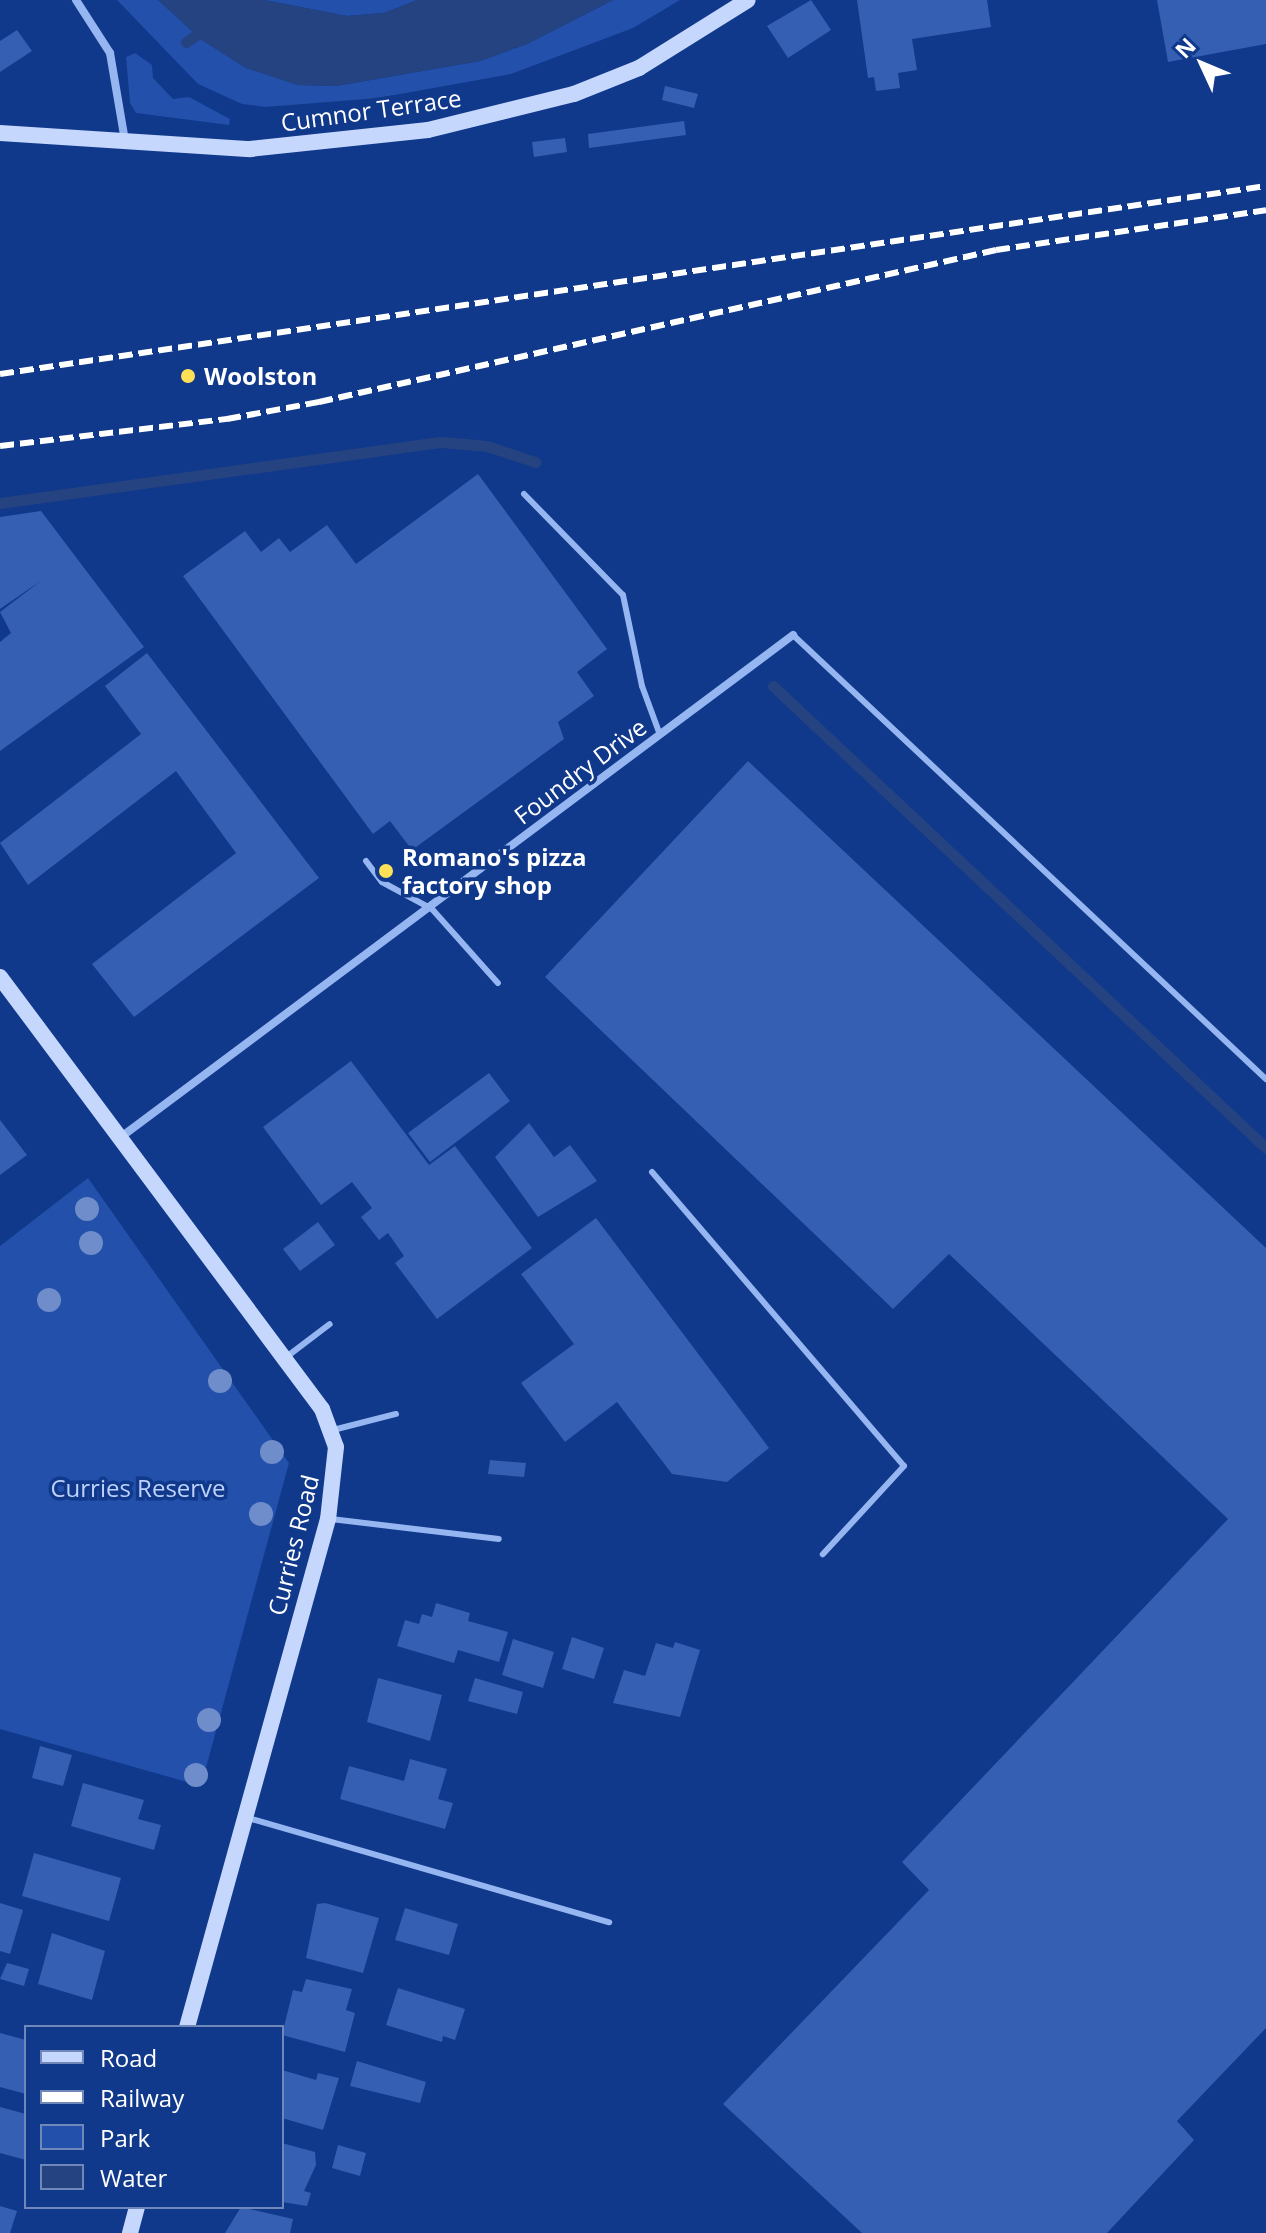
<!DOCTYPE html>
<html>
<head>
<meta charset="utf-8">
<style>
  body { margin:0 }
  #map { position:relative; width:1266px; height:2233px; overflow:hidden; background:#10388b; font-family:"Open Sans",sans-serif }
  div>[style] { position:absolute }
  .green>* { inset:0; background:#2250aa }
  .water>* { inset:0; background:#254380 }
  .stream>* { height:11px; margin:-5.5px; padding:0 5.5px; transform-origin:5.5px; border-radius:5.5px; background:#254380 }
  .building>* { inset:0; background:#345fb3 }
  .lane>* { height:6px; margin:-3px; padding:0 3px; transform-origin:3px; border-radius:3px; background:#96b6f2 }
  .street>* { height:8px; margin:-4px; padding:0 4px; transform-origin:4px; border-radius:4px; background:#96b6f2 }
  .secondary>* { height:16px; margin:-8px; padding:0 8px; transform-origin:8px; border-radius:8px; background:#c5d7fc }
  .rail>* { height:6px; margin-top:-3px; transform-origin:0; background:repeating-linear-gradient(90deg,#fff 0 14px,transparent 0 20px) }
  .trees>* { width:24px; height:24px; margin:-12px; border-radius:50%; background:#6f8dca }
  .dots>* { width:22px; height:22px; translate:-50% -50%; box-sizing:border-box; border:4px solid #10388b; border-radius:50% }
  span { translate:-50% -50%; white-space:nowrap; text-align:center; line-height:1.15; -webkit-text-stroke:7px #10388b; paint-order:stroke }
  .street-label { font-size:24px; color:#fff }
  .poi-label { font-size:24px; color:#fff; font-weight:700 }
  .left { translate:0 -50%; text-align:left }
  .park-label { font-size:24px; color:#bdd3fd }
  .legend { position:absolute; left:24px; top:2025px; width:260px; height:184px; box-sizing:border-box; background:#10388b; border:2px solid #7088b9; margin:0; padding:10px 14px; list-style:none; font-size:24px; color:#fff }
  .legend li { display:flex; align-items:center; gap:16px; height:40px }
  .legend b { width:40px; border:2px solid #7088b9 }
  .north { position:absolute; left:1162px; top:24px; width:80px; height:80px; -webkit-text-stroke:6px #10388b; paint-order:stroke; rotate:314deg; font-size:22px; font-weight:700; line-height:32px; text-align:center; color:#fff }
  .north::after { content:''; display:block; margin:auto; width:28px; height:36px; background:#fff; clip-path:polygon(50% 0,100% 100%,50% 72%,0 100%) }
</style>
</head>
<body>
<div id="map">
  <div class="green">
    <i style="clip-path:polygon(117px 0,158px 0,202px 40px,246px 68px,298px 85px,336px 86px,480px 61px,527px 44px,613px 0,680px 0,633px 28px,511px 74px,378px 98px,266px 107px,242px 104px,198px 84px)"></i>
    <i style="clip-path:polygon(264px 0,417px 0,384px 13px,347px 16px)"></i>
    <i style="clip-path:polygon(135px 53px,152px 65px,153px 78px,173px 99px,189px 97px,230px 119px,229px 125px,136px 113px,130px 103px,126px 57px)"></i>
    <i style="clip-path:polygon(88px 1178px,289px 1463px,201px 1786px,0 1729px,0 1246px)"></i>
  </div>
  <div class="water">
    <i style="clip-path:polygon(158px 0,264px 0,347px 16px,384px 13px,417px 0,613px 0,527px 44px,480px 61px,336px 86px,298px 85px,246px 68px,202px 40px)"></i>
  </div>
  <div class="stream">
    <i style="left:186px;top:42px;width:23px;rotate:-34deg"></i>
    <i style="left:0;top:503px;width:446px;rotate:-7.9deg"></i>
    <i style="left:442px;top:442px;width:45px;rotate:5.1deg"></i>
    <i style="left:487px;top:446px;width:51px;rotate:18.4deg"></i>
    <i style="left:773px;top:686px;width:676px;rotate:43.14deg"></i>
  </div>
  <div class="building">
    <i style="clip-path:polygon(811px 0,831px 30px,788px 58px,767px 26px)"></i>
    <i style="clip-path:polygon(857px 0,987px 0,991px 27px,912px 39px,917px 70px,898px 73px,900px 88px,876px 91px,874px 77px,868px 78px)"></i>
    <i style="clip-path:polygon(1157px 0,1266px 0,1266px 44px,1168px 62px)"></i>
    <i style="clip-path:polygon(17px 30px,32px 51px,0 72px,0 41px)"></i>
    <i style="clip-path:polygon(665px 86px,698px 94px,694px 108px,662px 100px)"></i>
    <i style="clip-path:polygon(684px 121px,686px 135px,589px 148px,588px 134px)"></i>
    <i style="clip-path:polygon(565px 138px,567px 152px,534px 157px,532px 142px)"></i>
    <i style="clip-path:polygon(478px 474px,607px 649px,577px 672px,594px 696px,558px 722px,564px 739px,412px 850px,390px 821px,373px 834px,183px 576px,245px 531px,261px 552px,279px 538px,290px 552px,327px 525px,356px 564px)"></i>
    <i style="clip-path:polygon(41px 511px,144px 647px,0 751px,0 642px,11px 633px,0 612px,42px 580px,0 609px,0 517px)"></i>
    <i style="clip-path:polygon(147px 653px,319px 878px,134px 1017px,92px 964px,236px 853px,176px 771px,28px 885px,0 843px,141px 734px,105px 686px)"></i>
    <i style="clip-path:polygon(748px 761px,1266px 1248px,1266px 2028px,1177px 2121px,1194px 2140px,1107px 2233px,862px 2233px,723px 2104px,929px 1890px,902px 1862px,1228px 1519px,949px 1254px,893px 1309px,545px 977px)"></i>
    <i style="clip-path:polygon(351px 1061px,429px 1165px,455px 1146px,532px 1248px,437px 1319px,395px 1263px,404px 1256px,388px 1233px,379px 1240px,361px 1217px,372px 1208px,352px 1182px,321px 1205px,263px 1127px)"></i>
    <i style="clip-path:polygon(489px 1073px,510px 1101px,430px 1162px,408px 1133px)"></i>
    <i style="clip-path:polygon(0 1120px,27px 1155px,0 1175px)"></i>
    <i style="clip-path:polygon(529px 1123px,554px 1157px,570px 1145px,597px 1181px,538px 1217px,495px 1157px)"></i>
    <i style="clip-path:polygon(596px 1218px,769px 1448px,727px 1482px,672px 1474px,617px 1402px,565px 1442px,521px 1383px,574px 1344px,521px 1274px)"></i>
    <i style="clip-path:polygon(318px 1222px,335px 1245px,300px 1271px,283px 1249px)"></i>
    <i style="clip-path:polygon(490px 1460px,526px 1463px,524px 1477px,488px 1474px)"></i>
    <i style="clip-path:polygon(436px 1603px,470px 1613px,468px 1621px,508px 1632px,499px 1662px,458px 1650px,454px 1663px,397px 1646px,405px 1620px,419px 1624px,422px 1614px,432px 1617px)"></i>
    <i style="clip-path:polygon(572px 1637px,604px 1648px,594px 1679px,562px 1669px)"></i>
    <i style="clip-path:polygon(513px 1639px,554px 1652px,543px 1688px,502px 1675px)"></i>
    <i style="clip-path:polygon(675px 1642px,700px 1650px,680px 1717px,613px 1703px,624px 1670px,645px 1676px,656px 1643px,673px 1648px)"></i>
    <i style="clip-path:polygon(378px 1678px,442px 1695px,430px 1741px,367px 1722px)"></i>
    <i style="clip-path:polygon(475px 1678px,523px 1692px,517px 1714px,468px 1701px)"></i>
    <i style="clip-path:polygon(40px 1746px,72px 1755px,63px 1786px,32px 1778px)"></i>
    <i style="clip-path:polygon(410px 1759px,447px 1769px,438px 1799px,453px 1803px,445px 1829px,340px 1799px,349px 1766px,404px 1781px)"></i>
    <i style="clip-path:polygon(83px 1783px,144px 1800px,138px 1819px,161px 1825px,154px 1850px,71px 1826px)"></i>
    <i style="clip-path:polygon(34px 1853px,121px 1878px,109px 1921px,22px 1896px)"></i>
    <i style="clip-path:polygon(0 1903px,23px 1910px,10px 1954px,0 1951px)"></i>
    <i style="clip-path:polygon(325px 1903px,379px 1918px,363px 1973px,306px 1958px,317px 1904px)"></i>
    <i style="clip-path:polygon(405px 1908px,458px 1924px,449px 1955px,395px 1940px)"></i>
    <i style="clip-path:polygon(52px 1933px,105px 1951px,92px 2000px,38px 1984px)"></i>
    <i style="clip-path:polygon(7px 1963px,29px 1969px,24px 1986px,0 1979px)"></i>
    <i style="clip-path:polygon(306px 1979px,352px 1989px,346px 2010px,355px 2013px,345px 2052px,282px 2035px,293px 1990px,302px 1992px)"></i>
    <i style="clip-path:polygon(398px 1988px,465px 2009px,455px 2040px,443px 2036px,442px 2042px,386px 2025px)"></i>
    <i style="clip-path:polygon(0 2033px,26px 2040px,26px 2094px,0 2087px)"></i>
    <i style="clip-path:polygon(357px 2061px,426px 2082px,420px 2103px,350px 2086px)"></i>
    <i style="clip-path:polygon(282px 2070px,316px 2080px,318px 2073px,339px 2078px,323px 2130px,282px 2118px)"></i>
    <i style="clip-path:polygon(0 2107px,26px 2114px,26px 2160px,0 2153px)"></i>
    <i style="clip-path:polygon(282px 2143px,315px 2152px,316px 2165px,304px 2191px,311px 2193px,307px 2206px,282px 2202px)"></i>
    <i style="clip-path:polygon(338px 2145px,366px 2153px,360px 2176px,332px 2168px)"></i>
    <i style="clip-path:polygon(0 2206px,17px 2211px,10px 2233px,0 2233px)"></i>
    <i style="clip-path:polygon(241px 2207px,293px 2219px,290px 2233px,225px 2233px)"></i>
  </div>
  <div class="lane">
    <i style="left:524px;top:494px;width:141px;rotate:45.6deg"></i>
    <i style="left:623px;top:595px;width:93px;rotate:78.2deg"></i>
    <i style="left:642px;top:686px;width:52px;rotate:69.8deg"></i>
    <i style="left:793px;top:635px;width:649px;rotate:43.19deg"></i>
    <i style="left:366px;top:861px;width:26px;rotate:53deg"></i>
    <i style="left:382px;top:882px;width:57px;rotate:28.4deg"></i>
    <i style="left:432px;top:909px;width:99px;rotate:48.3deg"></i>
    <i style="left:652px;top:1172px;width:387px;rotate:49.4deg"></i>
    <i style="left:904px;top:1466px;width:120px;rotate:132.6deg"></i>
    <i style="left:285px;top:1358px;width:56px;rotate:-37.1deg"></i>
    <i style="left:333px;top:1430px;width:65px;rotate:-14.3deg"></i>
    <i style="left:331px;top:1519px;width:169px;rotate:6.8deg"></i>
    <i style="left:248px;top:1818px;width:376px;rotate:16.1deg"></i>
  </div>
  <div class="street">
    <i style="left:76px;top:0;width:63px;rotate:57.3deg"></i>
    <i style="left:110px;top:53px;width:89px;rotate:80.3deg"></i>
    <i style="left:121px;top:1137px;width:839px;rotate:-36.76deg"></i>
  </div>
  <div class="secondary">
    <i style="left:0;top:133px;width:251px;rotate:3.7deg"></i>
    <i style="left:250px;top:149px;width:179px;rotate:-6.1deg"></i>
    <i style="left:428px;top:130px;width:150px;rotate:-13.9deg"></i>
    <i style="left:574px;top:94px;width:70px;rotate:-21.8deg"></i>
    <i style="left:639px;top:68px;width:128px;rotate:-32deg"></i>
    <i style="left:0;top:977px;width:539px;rotate:53.3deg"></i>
    <i style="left:322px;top:1409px;width:40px;rotate:69.8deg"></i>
    <i style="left:336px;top:1447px;width:72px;rotate:96.3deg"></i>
    <i style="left:328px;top:1519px;width:527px;rotate:105.51deg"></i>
    <i style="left:130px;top:2233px;width:27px;rotate:-75deg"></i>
  </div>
  <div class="rail">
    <i style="left:0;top:374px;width:1280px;rotate:-8.45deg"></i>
    <i style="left:0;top:446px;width:229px;rotate:-6.8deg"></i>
    <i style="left:227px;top:419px;width:94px;rotate:-10.5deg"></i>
    <i style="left:319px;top:402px;width:694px;rotate:-12.65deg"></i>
    <i style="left:996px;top:250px;width:273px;rotate:-8.4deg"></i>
  </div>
  <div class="trees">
    <i style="left:87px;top:1209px"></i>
    <i style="left:91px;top:1243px"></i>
    <i style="left:49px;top:1300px"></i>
    <i style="left:220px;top:1381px"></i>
    <i style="left:272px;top:1452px"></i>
    <i style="left:261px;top:1514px"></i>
    <i style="left:209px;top:1720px"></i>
    <i style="left:196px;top:1775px"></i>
  </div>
  <div class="dots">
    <i style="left:188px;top:376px;background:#ffe157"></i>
    <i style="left:386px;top:871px;background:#ffe157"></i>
  </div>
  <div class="street-label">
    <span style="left:371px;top:110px;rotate:-8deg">Cumnor Terrace</span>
    <span style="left:580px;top:771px;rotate:-37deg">Foundry Drive</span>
    <span style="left:293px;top:1545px;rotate:-76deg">Curries Road</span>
  </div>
  <div class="poi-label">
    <span class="left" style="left:204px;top:376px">Woolston</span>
    <span class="left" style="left:402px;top:871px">Romano's pizza<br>factory shop</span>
  </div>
  <div class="park-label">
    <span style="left:138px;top:1488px">Curries Reserve</span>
  </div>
  <ul class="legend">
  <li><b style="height:10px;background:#c5d7fc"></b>Road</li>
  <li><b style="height:10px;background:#fff"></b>Railway</li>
  <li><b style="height:22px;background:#2250aa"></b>Park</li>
  <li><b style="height:22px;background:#254380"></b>Water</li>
  </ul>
  <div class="north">N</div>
</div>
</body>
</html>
